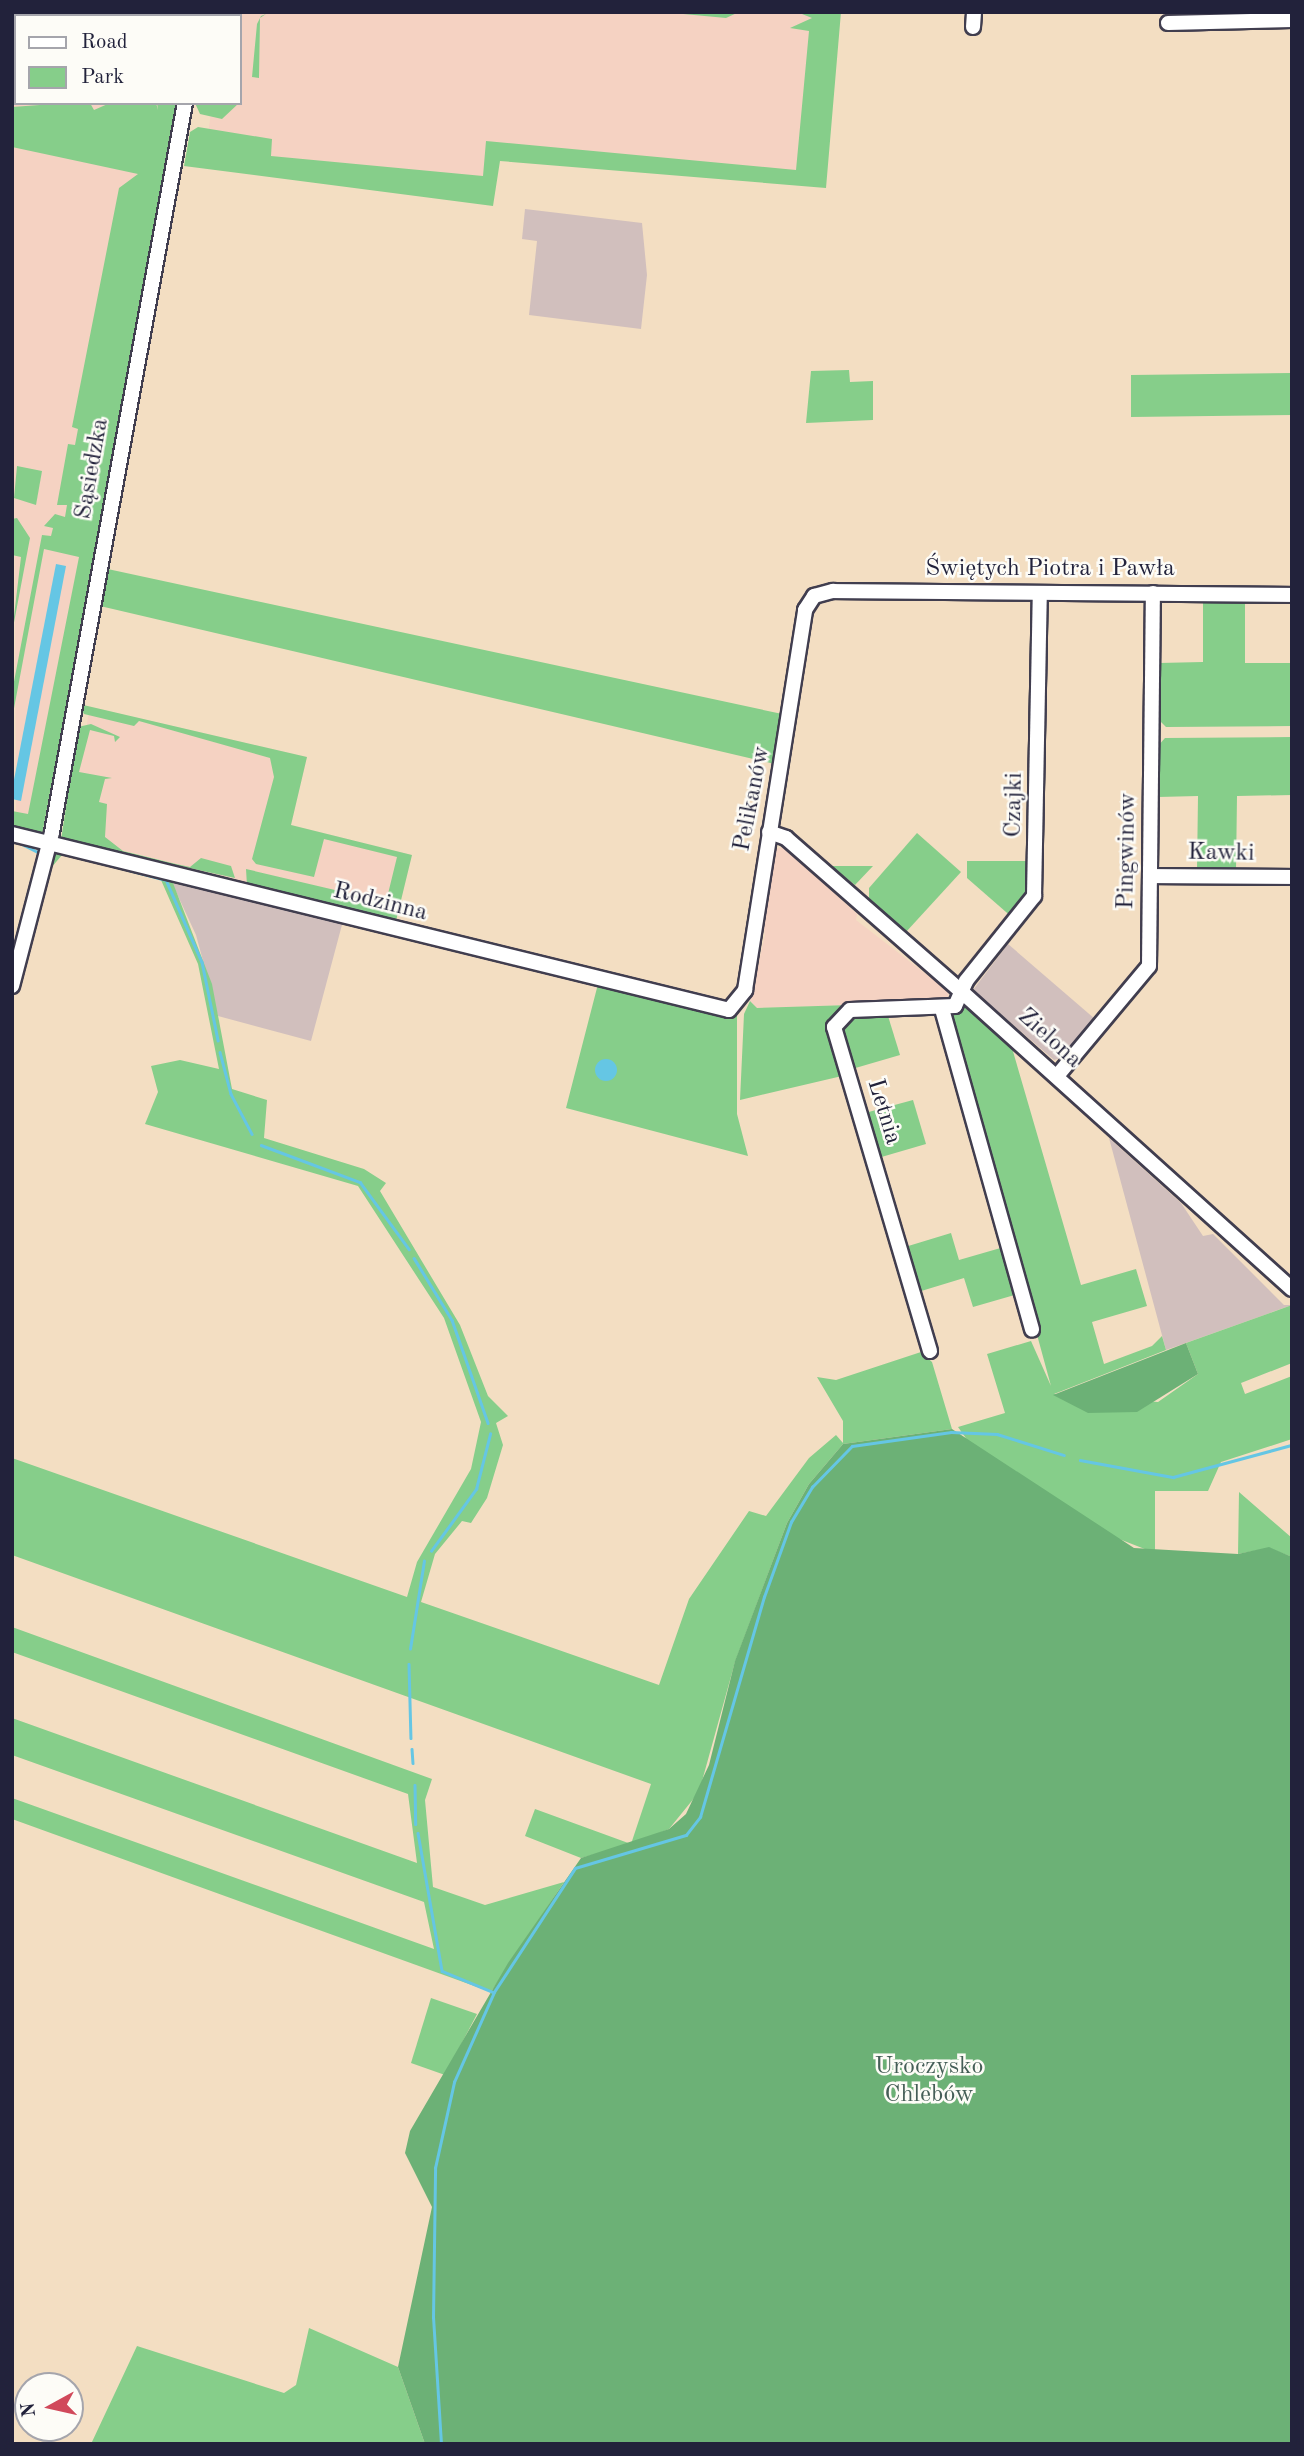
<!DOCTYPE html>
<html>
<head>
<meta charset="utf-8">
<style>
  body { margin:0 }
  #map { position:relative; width:1304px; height:2456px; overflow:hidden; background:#f3dec2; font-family:"Old Standard TT",serif }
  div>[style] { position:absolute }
  .built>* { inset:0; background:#f5d2c2 }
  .industrial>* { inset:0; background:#d1bfbd }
  .green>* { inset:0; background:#86ce8a }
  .forest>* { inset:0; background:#6cb176 }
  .water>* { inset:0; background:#65c6e4 }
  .round { border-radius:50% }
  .stream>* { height:2.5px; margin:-1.25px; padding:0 1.25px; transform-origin:1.25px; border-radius:1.25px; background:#65c6e4 }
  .roads { filter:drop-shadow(2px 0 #413e4f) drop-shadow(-2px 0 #413e4f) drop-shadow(0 2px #413e4f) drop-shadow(0 -2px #413e4f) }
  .minor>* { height:14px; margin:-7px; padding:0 7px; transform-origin:7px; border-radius:7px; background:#fff }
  span { translate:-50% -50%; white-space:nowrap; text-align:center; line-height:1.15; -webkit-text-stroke:5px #fdfcf7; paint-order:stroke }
  .street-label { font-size:24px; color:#22223b }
  .park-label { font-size:24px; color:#455e57 }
  .frame { position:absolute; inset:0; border:14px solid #22223b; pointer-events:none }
  .legend { position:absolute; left:14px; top:14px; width:228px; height:91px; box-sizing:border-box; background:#fdfcf7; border:2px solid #a5a5ac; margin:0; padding:9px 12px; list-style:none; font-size:21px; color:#22223b }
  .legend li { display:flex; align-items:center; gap:14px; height:35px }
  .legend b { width:35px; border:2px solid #a5a5ac }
  .north { position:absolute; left:14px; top:2372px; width:70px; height:70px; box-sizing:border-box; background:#fdfcf7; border:2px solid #a5a5ac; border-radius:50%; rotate:262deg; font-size:19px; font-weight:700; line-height:28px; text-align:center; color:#22223b }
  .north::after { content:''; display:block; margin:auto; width:24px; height:32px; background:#d1495b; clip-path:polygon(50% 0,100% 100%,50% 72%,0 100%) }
</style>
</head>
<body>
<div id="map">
  <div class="built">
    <i style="clip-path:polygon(12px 12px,194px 12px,16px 16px,16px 103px,176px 103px,29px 819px,18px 817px,16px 822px)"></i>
    <i style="clip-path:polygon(214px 12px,831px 12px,803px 184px,498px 158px,493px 196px,273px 170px,208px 136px,212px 103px,240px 103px,240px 16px)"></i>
    <i style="clip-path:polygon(90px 707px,307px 757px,291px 825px,412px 855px,396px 920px,66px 836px)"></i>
    <i style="clip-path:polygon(783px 847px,857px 914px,856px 920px,949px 992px,947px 1002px,757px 1008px,750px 1001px,765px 935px,762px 917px,776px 849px)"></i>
  </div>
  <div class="industrial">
    <i style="clip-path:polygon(525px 209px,642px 223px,647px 275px,641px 329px,529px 315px,537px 241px,522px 239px)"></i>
    <i style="clip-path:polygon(172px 883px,343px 921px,311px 1041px,218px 1016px,196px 935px)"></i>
    <i style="clip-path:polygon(1008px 944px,1095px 1019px,1061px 1058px,1054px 1060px,973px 990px)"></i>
    <i style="clip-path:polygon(1109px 1138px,1181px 1203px,1203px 1236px,1213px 1234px,1284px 1305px,1292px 1305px,1166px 1350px)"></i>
  </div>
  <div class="green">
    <i style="clip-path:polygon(662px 12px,739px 12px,726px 18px)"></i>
    <i style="clip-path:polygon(797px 12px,841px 12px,826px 188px,500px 161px,493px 206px,184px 166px,190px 132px,198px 127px,272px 139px,271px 156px,483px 176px,486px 141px,796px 170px,809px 31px,790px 28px,812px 18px)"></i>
    <i style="clip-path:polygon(266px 14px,260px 18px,259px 78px,252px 77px,257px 24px,261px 16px)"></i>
    <i style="clip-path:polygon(67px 103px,90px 103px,94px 110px,110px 103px,156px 103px,158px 110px,157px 103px,179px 103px,42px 835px,12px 830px,12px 811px,28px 814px,79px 557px,44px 549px,12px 719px,12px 692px,42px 535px,51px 536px,53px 528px,44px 526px,55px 514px,65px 517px,67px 505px,57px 505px,68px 444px,75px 445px,78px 429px,72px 427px,119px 188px,138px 174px,12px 147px,12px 107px)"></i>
    <i style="clip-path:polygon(195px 103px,239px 103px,222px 119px,200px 114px)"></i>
    <i style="clip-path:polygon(849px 370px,850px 382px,873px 381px,873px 420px,806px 423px,811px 371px)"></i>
    <i style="clip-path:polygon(1292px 373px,1292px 415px,1131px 417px,1131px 375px)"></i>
    <i style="clip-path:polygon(17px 466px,42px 471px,36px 505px,14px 498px)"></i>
    <i style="clip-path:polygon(17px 518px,30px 538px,12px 633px,21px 557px,12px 555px,12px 519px)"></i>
    <i style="clip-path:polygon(103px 568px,787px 715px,779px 765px,100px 606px)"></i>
    <i style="clip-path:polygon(1203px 600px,1245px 601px,1245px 663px,1292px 663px,1292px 726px,1166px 727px,1158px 719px,1159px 663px,1203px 662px)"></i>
    <i style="clip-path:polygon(79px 704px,307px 757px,291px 825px,412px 855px,395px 925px,247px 886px,246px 869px,386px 902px,397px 857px,324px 839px,314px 877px,256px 864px,252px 859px,274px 777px,270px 758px,139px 721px,134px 726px,84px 714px)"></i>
    <i style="clip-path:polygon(91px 724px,120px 737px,115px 742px,114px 736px,90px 730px,79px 772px,112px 778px,105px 779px,99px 802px,107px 804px,105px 837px,123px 851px,176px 864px,190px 867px,201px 858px,231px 866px,235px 878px,61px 840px,78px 727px)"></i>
    <i style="clip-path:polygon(1292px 737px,1292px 795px,1237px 796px,1236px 871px,1197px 870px,1198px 796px,1158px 797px,1157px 747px,1165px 738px)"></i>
    <i style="clip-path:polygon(917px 833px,961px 872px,906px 932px,869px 898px,869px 888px)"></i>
    <i style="clip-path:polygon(56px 852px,226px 895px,173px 883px,212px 984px,232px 1089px,267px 1100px,264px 1138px,364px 1169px,386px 1183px,380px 1191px,460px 1325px,488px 1396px,508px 1416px,496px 1423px,503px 1445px,487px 1498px,471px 1523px,462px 1521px,435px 1554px,421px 1602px,659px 1685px,689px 1599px,749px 1511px,766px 1516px,809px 1458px,836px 1435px,843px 1443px,843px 1421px,817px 1377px,836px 1380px,921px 1352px,932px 1362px,952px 1429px,843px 1444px,809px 1484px,787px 1523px,735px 1662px,699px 1792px,669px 1829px,632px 1844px,581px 1858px,525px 1836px,535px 1809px,631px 1844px,651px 1784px,12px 1555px,12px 1458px,407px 1597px,417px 1562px,471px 1469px,481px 1422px,444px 1318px,358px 1186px,145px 1124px,158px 1092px,151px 1066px,180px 1060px,219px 1069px,198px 964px,161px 880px,62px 855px,51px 868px)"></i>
    <i style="clip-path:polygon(967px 861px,1030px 861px,1032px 889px,1014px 919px,967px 878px)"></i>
    <i style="clip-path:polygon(831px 866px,873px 866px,855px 885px)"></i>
    <i style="clip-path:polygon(598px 984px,737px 1015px,737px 1114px,748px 1156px,566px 1108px)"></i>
    <i style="clip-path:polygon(750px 1001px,757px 1008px,850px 1005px,831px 1025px,842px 1076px,740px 1100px,744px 1014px)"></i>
    <i style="clip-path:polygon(966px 1006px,1012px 1048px,1081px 1285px,1136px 1269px,1147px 1306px,1092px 1322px,1104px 1364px,1152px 1346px,1162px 1336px,1166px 1350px,1054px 1394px,1158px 1402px,1198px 1374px,1186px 1343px,1292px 1305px,1292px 1363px,1241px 1383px,1245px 1394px,1292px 1376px,1292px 1439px,1221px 1462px,1208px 1491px,1155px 1491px,1155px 1553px,1114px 1537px,970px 1444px,958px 1427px,1005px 1413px,987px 1354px,1031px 1341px,1051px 1386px,950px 1016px)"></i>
    <i style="clip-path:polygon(860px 1015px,888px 1016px,900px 1055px,852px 1069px,840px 1032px,846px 1018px)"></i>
    <i style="clip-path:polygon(913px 1100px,926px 1144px,878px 1158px,865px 1113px)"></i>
    <i style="clip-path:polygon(951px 1233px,959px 1260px,1004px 1247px,1018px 1294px,973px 1307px,964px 1278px,918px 1292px,905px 1247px)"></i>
    <i style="clip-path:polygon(1239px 1492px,1292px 1538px,1292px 1557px,1269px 1548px,1238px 1554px)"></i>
    <i style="clip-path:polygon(12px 1627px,432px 1779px,425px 1800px,433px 1887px,485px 1905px,564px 1882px,491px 1992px,12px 1819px,12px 1798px,434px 1949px,424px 1902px,12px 1755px,12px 1718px,417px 1863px,408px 1794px,12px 1652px)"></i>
    <i style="clip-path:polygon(431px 1998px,477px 2014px,445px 2075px,411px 2063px)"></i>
    <i style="clip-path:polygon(309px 2328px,398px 2367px,425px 2444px,91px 2444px,137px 2346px,284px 2393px,296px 2385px)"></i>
  </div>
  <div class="forest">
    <i style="clip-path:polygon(1186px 1343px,1198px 1374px,1137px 1412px,1088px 1413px,1053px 1395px)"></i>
    <i style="clip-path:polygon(952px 1429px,1134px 1548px,1238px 1554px,1269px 1547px,1292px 1557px,1292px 2444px,425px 2444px,398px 2367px,432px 2207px,405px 2153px,410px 2131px,508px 1963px,581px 1858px,669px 1829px,686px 1814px,709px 1765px,735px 1661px,787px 1523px,809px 1484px,843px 1444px)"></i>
  </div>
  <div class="water">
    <i style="clip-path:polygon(56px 564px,66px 566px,21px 801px,12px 799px,12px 790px)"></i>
    <i class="round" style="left:595px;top:1059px;width:22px;height:22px"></i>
  </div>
  <div class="stream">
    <i style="left:22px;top:844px;width:20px;rotate:27deg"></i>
    <i style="left:129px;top:870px;width:38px;rotate:15deg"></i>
    <i style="left:167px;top:882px;width:87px;rotate:66.4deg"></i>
    <i style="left:202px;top:962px;width:80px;rotate:78.4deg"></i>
    <i style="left:220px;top:1052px;width:43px;rotate:75.3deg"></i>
    <i style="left:231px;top:1094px;width:45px;rotate:62.3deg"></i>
    <i style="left:261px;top:1145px;width:106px;rotate:20.5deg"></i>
    <i style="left:360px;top:1182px;width:83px;rotate:53.8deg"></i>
    <i style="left:414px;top:1258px;width:73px;rotate:58.5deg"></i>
    <i style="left:452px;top:1320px;width:109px;rotate:70.7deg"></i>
    <i style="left:1080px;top:1460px;width:95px;rotate:10.4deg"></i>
    <i style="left:1173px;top:1477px;width:123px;rotate:-15.1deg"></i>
    <i style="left:431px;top:1551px;width:77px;rotate:-54deg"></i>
    <i style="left:476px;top:1489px;width:57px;rotate:-75.7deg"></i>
    <i style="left:410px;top:1649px;width:89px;rotate:-81deg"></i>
    <i style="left:409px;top:1664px;width:74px;rotate:88.5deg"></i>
    <i style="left:412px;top:1749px;width:14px;rotate:86deg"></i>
    <i style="left:415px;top:1785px;width:39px;rotate:89deg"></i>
    <i style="left:418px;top:1833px;width:140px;rotate:80.1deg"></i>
    <i style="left:442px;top:1971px;width:55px;rotate:22.4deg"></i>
    <i style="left:441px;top:2444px;width:126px;rotate:-93.6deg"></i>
    <i style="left:433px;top:2318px;width:150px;rotate:-89.2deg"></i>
    <i style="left:435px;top:2168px;width:88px;rotate:-77.5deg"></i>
    <i style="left:454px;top:2082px;width:98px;rotate:-66deg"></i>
    <i style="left:494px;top:1992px;width:148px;rotate:-56.8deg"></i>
    <i style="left:575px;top:1868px;width:116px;rotate:-16.6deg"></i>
    <i style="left:686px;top:1835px;width:23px;rotate:-52deg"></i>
    <i style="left:700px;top:1817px;width:229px;rotate:-73.8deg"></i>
    <i style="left:764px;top:1597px;width:80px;rotate:-70.2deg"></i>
    <i style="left:791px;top:1522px;width:41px;rotate:-59deg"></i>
    <i style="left:812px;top:1487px;width:57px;rotate:-45.7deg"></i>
    <i style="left:852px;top:1446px;width:100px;rotate:-8deg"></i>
    <i style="left:951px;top:1432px;width:46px;rotate:2.5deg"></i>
    <i style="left:997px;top:1434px;width:70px;rotate:17.4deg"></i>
  </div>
  <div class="roads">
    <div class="minor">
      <i style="left:201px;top:16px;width:4px;rotate:-76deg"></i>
      <i style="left:1168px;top:23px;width:124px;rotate:-1.4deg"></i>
      <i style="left:973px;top:27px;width:15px;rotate:-86deg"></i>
      <i style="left:769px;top:832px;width:18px;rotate:19deg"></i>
      <i style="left:786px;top:838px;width:234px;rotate:41.2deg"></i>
      <i style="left:962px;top:992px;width:444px;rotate:42deg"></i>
      <i style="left:12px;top:834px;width:738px;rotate:13.79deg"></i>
      <i style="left:729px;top:1010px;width:26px;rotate:-51deg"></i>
      <i style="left:745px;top:990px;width:385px;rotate:-81deg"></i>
      <i style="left:805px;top:610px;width:17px;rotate:-57deg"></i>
      <i style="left:814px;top:596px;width:20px;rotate:-15deg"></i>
      <i style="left:833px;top:591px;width:459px;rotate:0.5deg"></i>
      <i style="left:1150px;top:876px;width:142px;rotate:0.4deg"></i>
      <i style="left:12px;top:986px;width:159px;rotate:-75.4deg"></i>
      <i style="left:52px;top:832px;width:741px;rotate:-79.66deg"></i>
      <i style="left:942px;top:1009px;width:333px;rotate:74.3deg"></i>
      <i style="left:1057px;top:1076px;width:143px;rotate:-50.1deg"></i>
      <i style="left:1149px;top:966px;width:373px;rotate:-89.4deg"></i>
      <i style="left:930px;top:1351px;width:338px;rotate:-106.5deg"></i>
      <i style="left:834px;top:1027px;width:23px;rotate:-47deg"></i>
      <i style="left:850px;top:1010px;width:105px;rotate:-2.2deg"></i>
      <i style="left:955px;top:1006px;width:27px;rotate:-66deg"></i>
      <i style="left:966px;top:981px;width:109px;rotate:-51.3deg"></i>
      <i style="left:1034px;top:896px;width:303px;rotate:-88.9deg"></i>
    </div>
  </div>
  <div class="street-label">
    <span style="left:93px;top:469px;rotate:-80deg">Sąsiedzka</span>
    <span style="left:1050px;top:570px">Świętych Piotra i Pawła</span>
    <span style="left:753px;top:799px;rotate:-79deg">Pelikanów</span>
    <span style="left:1015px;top:805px;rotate:-89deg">Czajki</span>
    <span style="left:1128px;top:851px;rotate:-89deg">Pingwinów</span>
    <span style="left:1221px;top:854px;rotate:1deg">Kawki</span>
    <span style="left:380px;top:903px;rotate:14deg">Rodzinna</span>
    <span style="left:1049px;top:1039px;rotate:42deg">Zielona</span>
    <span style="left:883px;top:1112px;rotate:73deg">Letnia</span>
  </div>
  <div class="park-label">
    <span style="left:929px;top:2082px">Uroczysko<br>Chlebów</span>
  </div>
  <div class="frame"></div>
  <ul class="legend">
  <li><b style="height:9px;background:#fff"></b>Road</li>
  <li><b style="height:19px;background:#86ce8a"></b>Park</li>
  </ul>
  <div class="north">N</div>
</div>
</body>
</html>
